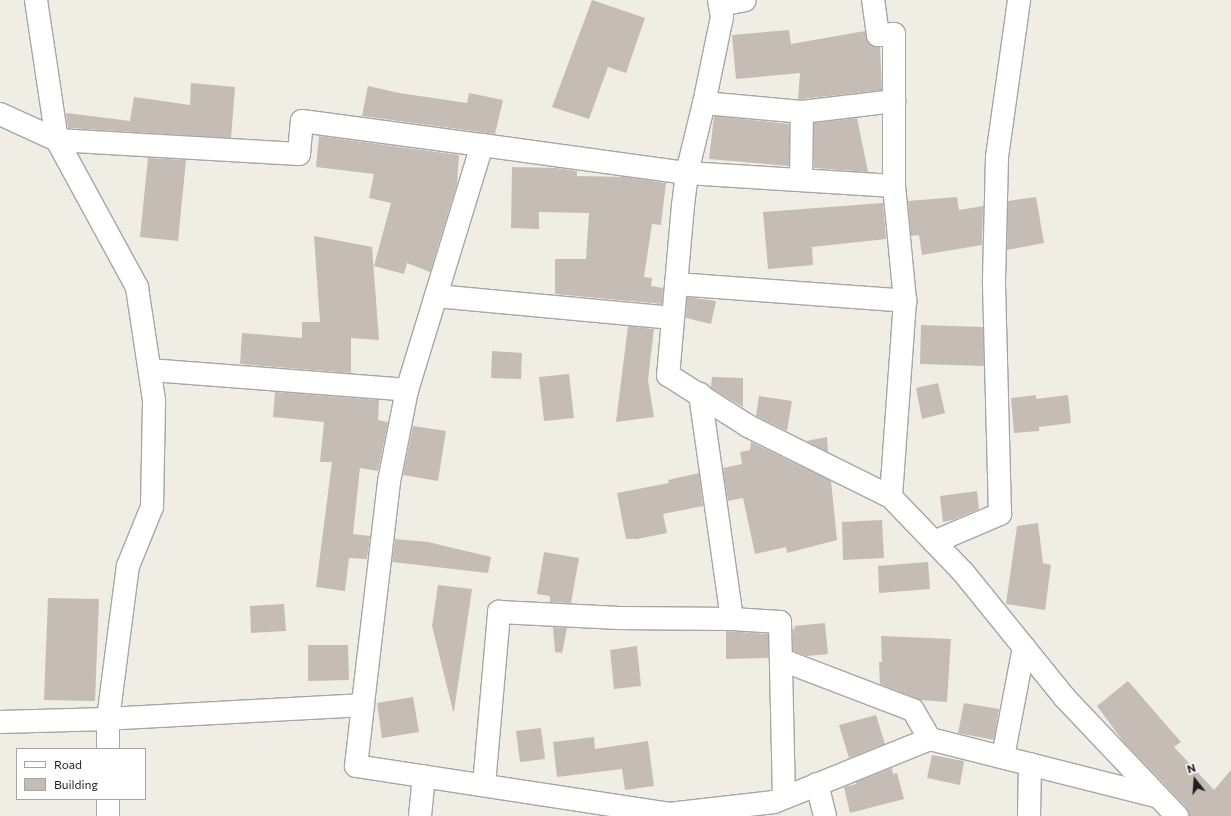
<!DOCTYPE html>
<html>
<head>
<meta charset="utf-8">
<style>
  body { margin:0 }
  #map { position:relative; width:1231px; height:816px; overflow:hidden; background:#f0ede5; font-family:Commissioner,sans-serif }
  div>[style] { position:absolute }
  .building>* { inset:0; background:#c5bcb5 }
  .roads { filter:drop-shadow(1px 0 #a6a6a6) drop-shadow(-1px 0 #a6a6a6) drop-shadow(0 1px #a6a6a6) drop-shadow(0 -1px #a6a6a6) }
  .street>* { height:22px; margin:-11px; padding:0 11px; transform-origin:11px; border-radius:11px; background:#fff }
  span { translate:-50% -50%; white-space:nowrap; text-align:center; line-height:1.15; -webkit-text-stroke:3px #fff; paint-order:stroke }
  .legend { position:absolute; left:16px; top:748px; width:130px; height:52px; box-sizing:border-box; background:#fff; border:1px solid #a5a5a5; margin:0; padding:5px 7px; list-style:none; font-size:12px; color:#1f1f1f }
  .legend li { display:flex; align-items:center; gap:8px; height:20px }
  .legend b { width:20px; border:1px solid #a5a5a5 }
  .north { position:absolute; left:1175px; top:760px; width:40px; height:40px; -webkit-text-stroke:3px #fff; paint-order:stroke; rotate:343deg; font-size:11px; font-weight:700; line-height:16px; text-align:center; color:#1f1f1f }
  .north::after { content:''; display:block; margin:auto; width:14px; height:18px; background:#1f1f1f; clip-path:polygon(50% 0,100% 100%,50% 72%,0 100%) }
</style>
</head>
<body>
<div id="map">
  <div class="building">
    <i style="clip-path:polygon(592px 0,645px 18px,626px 73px,608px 67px,589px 119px,552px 107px)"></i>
    <i style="clip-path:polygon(789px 30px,791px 44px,865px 31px,868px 43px,873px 46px,880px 47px,882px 90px,802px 99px,798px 99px,800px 73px,736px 79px,732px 35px)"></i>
    <i style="clip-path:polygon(191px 83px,235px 87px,231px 138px,68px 128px,66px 113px,130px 121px,134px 97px,190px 105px)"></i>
    <i style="clip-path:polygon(368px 86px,399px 93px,467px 103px,469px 93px,503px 100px,495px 134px,362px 116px)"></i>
    <i style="clip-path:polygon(714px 116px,789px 124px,789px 166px,709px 159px)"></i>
    <i style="clip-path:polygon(857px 118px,868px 172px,814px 168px,814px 123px)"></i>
    <i style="clip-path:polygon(319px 136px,459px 155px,457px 184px,430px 272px,407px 263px,404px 274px,374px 266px,391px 203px,369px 198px,374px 174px,316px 167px)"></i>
    <i style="clip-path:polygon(148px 158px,186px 160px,178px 241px,140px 237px)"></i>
    <i style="clip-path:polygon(512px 167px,556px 168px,577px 171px,577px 176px,625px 177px,666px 183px,661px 225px,652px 224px,644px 277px,652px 278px,651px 286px,663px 288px,662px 304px,555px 294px,555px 259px,586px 259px,589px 213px,539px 212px,539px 229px,511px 228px)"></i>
    <i style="clip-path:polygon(957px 197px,959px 210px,983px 206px,982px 245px,922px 255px,919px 235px,911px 236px,908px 201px)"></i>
    <i style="clip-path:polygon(1036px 197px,1044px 243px,1007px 250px,1008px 201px)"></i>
    <i style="clip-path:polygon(883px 203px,886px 239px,812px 247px,813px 265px,768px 269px,763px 212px)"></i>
    <i style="clip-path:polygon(314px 236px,372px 247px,379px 340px,351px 338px,351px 373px,240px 364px,242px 333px,302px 338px,302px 322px,320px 322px)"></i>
    <i style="clip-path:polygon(687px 297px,716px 301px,711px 324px,686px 318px)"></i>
    <i style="clip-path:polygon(921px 325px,983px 327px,984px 366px,920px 364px)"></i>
    <i style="clip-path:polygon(628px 326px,654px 329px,648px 380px,654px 417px,616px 422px)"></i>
    <i style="clip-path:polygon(492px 351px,522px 353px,521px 379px,491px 378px)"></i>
    <i style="clip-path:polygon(569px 374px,574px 418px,544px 421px,539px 377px)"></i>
    <i style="clip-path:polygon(712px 377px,743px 378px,743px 407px,711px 388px)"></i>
    <i style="clip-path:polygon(938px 383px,945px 413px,922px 419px,916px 388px)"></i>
    <i style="clip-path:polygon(275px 392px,379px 400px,378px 420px,388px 422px,378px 471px,360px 468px,353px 534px,370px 536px,367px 559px,349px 558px,345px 591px,316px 587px,332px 462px,320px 462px,324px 422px,273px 417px)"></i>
    <i style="clip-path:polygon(1036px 395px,1036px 399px,1068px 395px,1071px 423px,1039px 427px,1039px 431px,1014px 433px,1011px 398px)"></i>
    <i style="clip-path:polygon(759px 396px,792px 401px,787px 431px,756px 416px)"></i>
    <i style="clip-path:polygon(413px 426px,446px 431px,438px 481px,403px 475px)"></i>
    <i style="clip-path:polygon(827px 437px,828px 452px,806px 441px)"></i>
    <i style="clip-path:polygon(751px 442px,831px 481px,837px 540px,787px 553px,786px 547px,755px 554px,743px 498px,728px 501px,723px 468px,742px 464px,740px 452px,750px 450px)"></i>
    <i style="clip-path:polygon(699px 473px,703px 506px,663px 514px,667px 533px,637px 539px,626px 539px,617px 493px,669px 483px,668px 480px)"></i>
    <i style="clip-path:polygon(977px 491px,979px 509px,953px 520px,943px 522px,940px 496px)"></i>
    <i style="clip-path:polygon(882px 520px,884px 558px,843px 560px,842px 522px)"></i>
    <i style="clip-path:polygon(1038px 523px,1043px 563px,1051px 565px,1045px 610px,1006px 604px,1017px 526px)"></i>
    <i style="clip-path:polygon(395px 539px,428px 542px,491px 557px,488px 573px,392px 562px)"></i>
    <i style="clip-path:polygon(544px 552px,579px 558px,571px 603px,550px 602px,550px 596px,537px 594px)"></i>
    <i style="clip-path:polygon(928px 562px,930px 589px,879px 593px,878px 566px)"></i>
    <i style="clip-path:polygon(438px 585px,472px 589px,454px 711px,453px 711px,432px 626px)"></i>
    <i style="clip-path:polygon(48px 598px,99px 599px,95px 701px,44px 700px)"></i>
    <i style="clip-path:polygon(284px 604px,286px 631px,251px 633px,250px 606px)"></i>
    <i style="clip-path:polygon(825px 623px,828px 654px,807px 656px,793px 651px,793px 629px,795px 629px,794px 626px)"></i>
    <i style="clip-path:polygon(553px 627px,567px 628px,562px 653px,555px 652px)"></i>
    <i style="clip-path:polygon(726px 631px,768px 634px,768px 658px,726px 659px)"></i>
    <i style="clip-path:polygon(881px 636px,951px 639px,947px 702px,920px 700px,880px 684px,879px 662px,882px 662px)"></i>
    <i style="clip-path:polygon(308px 645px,348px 645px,349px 680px,308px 681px)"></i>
    <i style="clip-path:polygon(637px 646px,641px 686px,614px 689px,610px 650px)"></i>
    <i style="clip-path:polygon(1128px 681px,1181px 742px,1174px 747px,1214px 790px,1231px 770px,1231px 816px,1189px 816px,1186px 807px,1123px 741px,1097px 706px)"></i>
    <i style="clip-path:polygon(413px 697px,419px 732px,382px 738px,377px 703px)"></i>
    <i style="clip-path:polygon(964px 703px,999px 709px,994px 740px,958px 733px)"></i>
    <i style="clip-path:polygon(876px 715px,885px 744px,849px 758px,839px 725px)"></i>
    <i style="clip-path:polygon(541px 728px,545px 759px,520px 762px,516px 731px)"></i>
    <i style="clip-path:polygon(594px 737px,595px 749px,648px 741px,654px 786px,625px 790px,622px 769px,557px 777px,553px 742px)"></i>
    <i style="clip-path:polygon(932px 755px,964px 761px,960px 785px,927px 778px)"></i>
    <i style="clip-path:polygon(892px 768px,893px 774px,897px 773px,904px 799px,850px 813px,844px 787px,856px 784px,856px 782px)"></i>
  </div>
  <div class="roads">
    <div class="street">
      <i style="left:36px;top:0;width:142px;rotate:81.5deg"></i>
      <i style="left:719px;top:0;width:17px;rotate:80deg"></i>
      <i style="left:722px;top:17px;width:88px;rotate:101.8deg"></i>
      <i style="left:704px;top:103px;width:72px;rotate:103.7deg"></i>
      <i style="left:687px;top:173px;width:32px;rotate:97deg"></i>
      <i style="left:683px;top:205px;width:171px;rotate:95deg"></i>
      <i style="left:668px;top:375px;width:95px;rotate:32.5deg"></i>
      <i style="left:748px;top:426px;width:160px;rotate:26.4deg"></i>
      <i style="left:891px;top:497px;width:104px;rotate:46.2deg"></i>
      <i style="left:963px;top:572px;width:162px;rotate:51deg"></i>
      <i style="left:1065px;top:698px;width:163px;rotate:46.5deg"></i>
      <i style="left:720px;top:5px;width:25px;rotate:-11deg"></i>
      <i style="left:704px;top:103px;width:98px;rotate:5.2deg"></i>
      <i style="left:0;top:114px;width:63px;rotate:24.5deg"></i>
      <i style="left:482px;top:145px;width:256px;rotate:107deg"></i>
      <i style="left:407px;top:390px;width:94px;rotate:101.1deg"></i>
      <i style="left:389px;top:482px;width:225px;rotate:96.7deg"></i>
      <i style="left:363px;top:705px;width:255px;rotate:176.9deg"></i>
      <i style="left:108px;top:719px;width:154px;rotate:-82.6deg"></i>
      <i style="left:128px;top:566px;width:64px;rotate:-67.9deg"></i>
      <i style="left:152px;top:507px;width:107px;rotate:-88.9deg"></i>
      <i style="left:154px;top:400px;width:114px;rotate:-98.6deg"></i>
      <i style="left:137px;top:287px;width:167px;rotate:-118.6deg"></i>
      <i style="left:57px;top:140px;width:242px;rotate:3.3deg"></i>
      <i style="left:299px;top:154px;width:33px;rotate:-85deg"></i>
      <i style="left:302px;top:121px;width:182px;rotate:7.6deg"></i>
      <i style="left:482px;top:145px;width:207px;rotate:7.8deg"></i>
      <i style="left:687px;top:173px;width:207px;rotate:3.6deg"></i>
      <i style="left:894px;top:186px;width:152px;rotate:-90deg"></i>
      <i style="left:894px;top:34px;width:16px;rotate:176deg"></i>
      <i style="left:878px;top:35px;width:35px;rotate:-98deg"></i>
      <i style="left:801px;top:180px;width:68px;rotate:-89.2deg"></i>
      <i style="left:802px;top:112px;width:93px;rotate:-6.8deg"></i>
      <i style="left:894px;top:186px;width:116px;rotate:84.5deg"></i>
      <i style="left:676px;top:284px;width:230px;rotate:4.2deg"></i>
      <i style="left:905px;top:301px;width:196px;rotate:94.1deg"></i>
      <i style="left:436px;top:296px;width:238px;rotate:5.3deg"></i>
      <i style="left:150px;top:370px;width:258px;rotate:4.4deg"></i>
      <i style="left:700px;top:394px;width:227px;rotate:81.9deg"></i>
      <i style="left:732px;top:619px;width:48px;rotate:3.6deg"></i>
      <i style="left:780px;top:622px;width:175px;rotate:88.7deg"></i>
      <i style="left:934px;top:542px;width:72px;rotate:-23deg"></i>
      <i style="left:1000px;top:514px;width:234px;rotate:-91.5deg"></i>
      <i style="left:994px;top:280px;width:123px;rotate:-88.6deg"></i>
      <i style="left:997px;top:157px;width:159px;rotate:-82deg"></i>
      <i style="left:782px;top:660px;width:140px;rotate:20.9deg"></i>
      <i style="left:913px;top:710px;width:34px;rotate:60deg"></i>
      <i style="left:363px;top:705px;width:61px;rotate:96.5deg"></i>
      <i style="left:356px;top:766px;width:317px;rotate:8.7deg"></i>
      <i style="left:669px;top:814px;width:106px;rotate:-6.5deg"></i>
      <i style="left:774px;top:802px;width:168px;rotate:-22deg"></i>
      <i style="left:930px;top:739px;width:236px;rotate:14.2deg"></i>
      <i style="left:0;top:722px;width:108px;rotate:-1.6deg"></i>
      <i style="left:108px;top:719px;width:30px;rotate:90deg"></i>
      <i style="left:1003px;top:757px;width:112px;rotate:-79.2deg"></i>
      <i style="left:817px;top:784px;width:33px;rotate:76deg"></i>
      <i style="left:484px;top:785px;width:174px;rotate:-85deg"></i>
      <i style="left:499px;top:612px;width:120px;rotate:2.9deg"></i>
      <i style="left:619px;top:618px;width:113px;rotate:0.5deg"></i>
      <i style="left:108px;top:816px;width:17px;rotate:-90deg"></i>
      <i style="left:420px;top:816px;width:40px;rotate:-84.3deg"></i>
      <i style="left:1029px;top:816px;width:52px;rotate:-88.9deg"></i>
    </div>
  </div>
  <ul class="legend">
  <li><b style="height:5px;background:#fff"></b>Road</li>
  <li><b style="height:11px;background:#c5bcb5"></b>Building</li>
  </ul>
  <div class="north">N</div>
</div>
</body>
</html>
